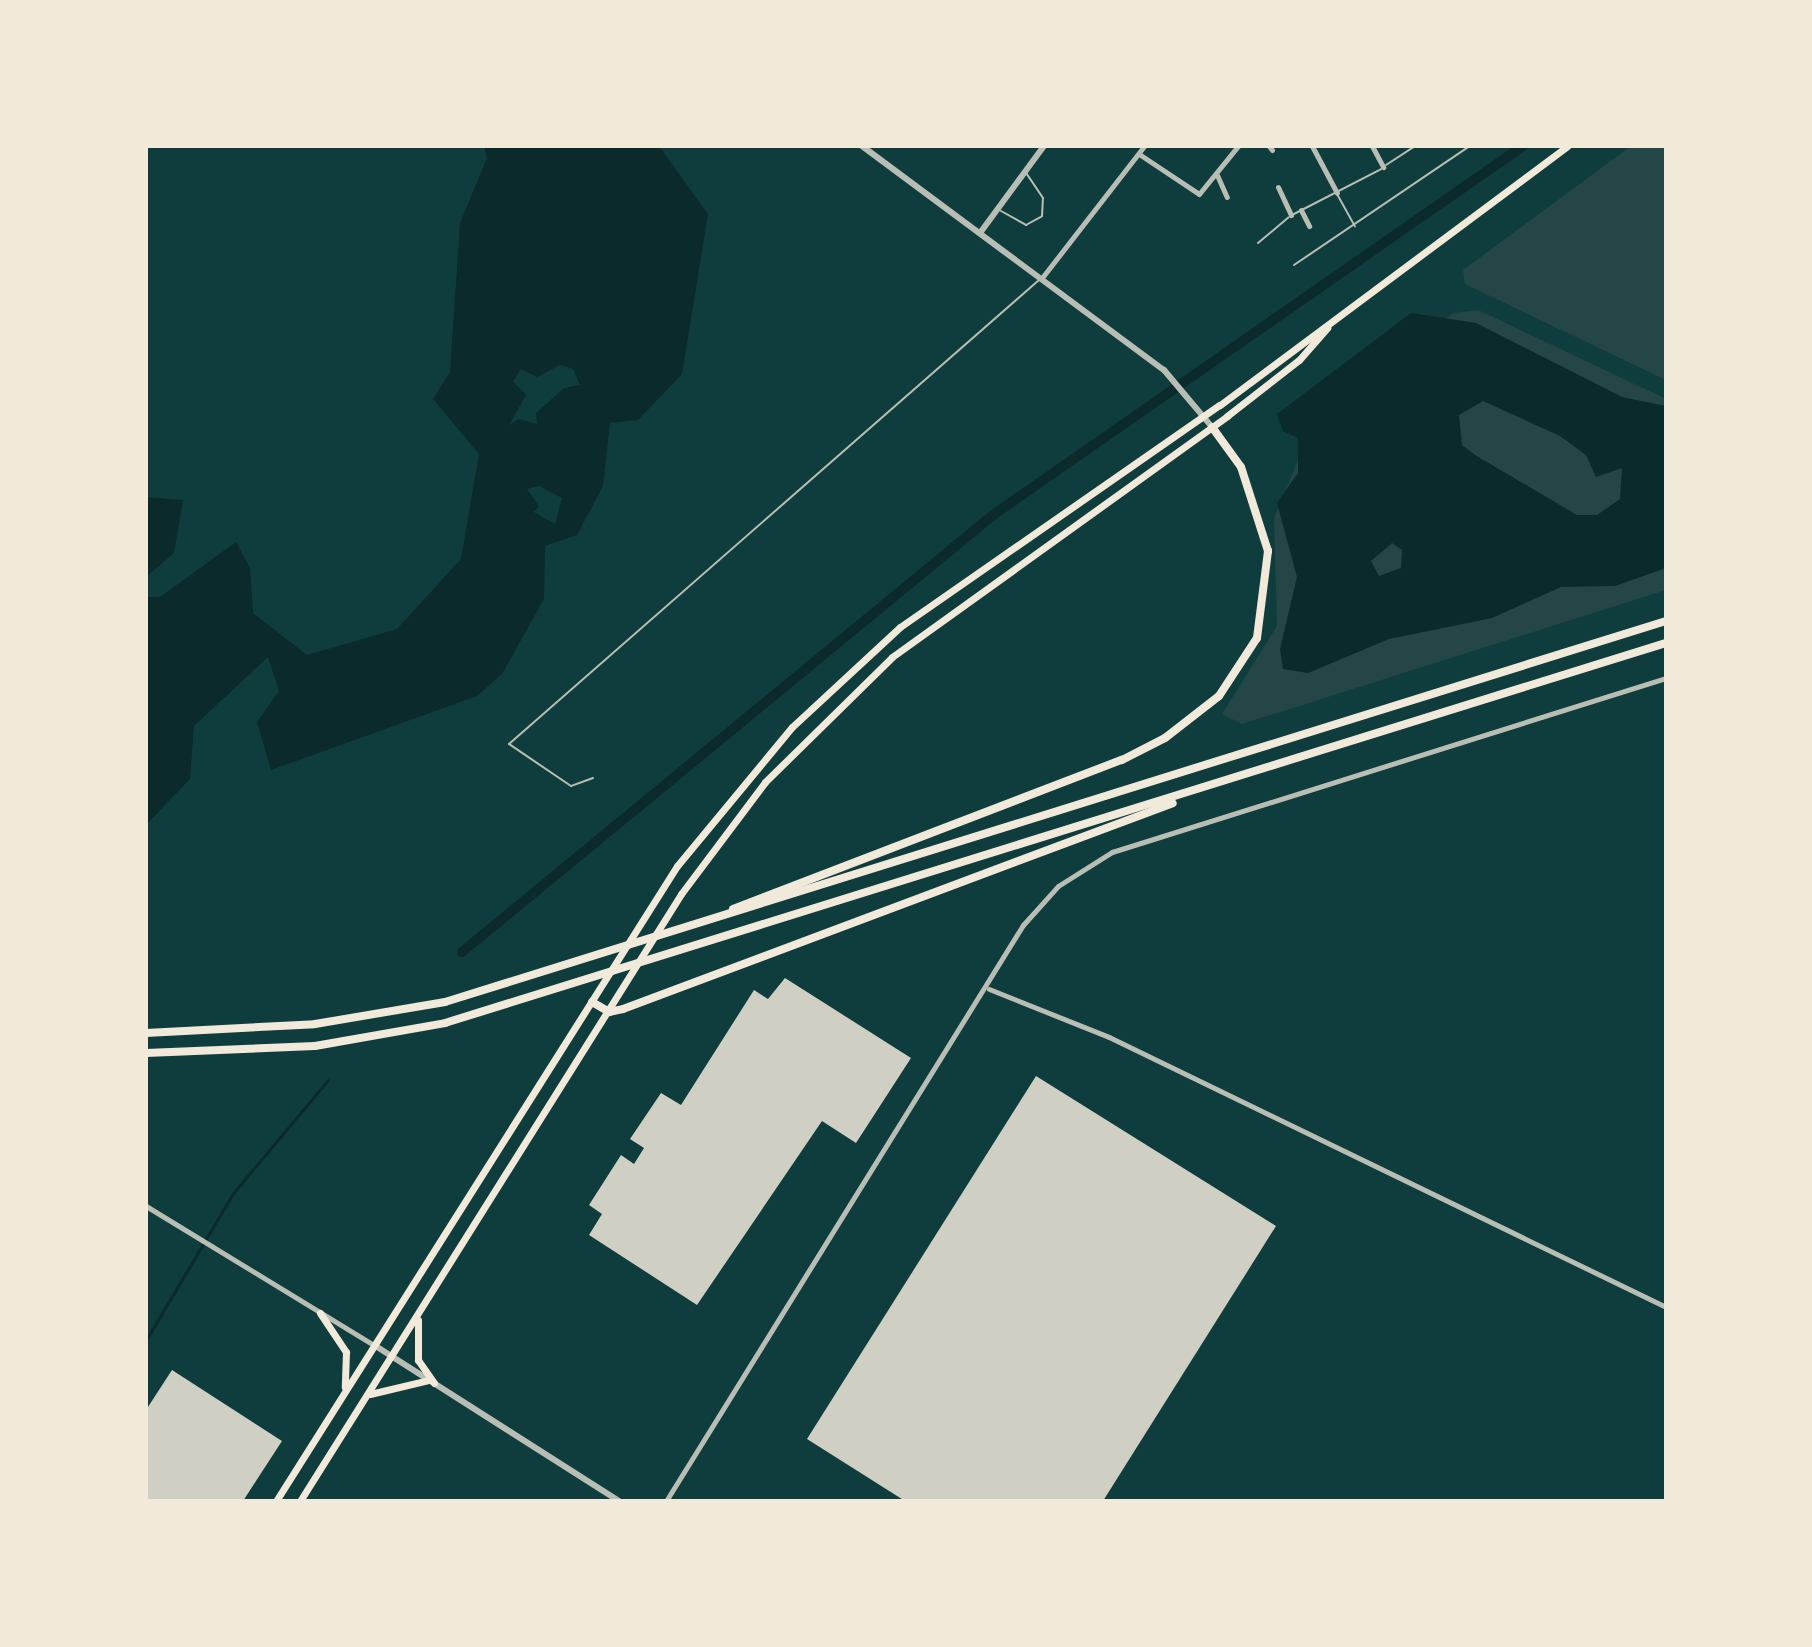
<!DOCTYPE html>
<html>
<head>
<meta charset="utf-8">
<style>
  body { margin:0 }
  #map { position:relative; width:1812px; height:1647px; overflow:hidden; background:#0f3d3e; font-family:Signika,sans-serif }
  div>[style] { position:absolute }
  .green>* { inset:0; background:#244646 }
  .water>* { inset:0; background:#0a2a2b }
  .stream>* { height:3px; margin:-1.5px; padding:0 1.5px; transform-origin:1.5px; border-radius:1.5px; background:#0a2a2b }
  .canal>* { height:10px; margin:-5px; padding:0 5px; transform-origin:5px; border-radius:5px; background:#0a2a2b }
  .building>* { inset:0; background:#cfcfc3 }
  .service>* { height:2px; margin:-1px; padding:0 1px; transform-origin:1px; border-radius:1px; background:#b8beb3 }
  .minor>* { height:5px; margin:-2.5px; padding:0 2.5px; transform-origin:2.5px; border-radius:2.5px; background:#b8beb3 }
  .tertiary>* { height:6px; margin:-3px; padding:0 3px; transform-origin:3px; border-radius:3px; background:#b8beb3 }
  .secondary>* { height:7px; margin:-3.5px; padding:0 3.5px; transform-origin:3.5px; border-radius:3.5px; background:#f1e9da }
  .trunk>* { height:8px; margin:-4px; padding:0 4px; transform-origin:4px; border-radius:4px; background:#f1e9da }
  span { translate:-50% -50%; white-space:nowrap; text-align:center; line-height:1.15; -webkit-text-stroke:7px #f1e9da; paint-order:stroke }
  .frame { position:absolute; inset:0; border:148px solid #f1e9da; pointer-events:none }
</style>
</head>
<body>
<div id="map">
  <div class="green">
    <i style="clip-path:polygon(1631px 146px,1666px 146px,1666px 380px,1465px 284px,1463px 270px)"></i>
    <i style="clip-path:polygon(1478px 310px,1666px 399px,1666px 590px,1242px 724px,1222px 714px,1277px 626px,1274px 518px,1315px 420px,1453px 313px)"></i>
  </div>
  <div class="water">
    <i style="clip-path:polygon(evenodd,484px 146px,659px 146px,708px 214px,682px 374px,638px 420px,610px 423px,603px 486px,577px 535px,545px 546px,544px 599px,502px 674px,477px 696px,271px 770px,257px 722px,279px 691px,268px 657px,194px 726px,190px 779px,146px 825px,146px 597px,160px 597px,236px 542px,250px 568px,253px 613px,307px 655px,397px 629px,461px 559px,479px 454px,433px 399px,450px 372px,460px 223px,487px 158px,484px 146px,560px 365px,573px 369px,580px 385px,564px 388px,536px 413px,537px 424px,519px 419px,509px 425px,526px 395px,513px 381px,521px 369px,537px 377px,560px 365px,484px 146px,539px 486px,562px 498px,555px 524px,534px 512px,539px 506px,527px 489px,539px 486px)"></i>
    <i style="clip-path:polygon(evenodd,1411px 313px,1476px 323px,1622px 397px,1666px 406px,1666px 568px,1615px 586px,1561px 587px,1492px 618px,1389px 639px,1308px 673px,1283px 669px,1280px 649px,1297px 577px,1277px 503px,1298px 473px,1298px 438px,1283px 431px,1277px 414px,1411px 313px,1483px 401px,1560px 436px,1586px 455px,1596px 477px,1622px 468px,1620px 499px,1597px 515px,1577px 515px,1475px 455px,1462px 445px,1459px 415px,1483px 401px,1411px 313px,1392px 543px,1402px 550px,1401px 568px,1379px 576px,1371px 561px,1392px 543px)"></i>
    <i style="clip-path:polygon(146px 497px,183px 500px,174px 553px,146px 577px)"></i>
  </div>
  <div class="stream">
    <i style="left:146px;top:1340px;width:172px;rotate:-59.3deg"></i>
    <i style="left:234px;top:1192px;width:146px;rotate:-50deg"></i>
  </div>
  <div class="canal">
    <i style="left:462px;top:952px;width:688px;rotate:-39.45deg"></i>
    <i style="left:993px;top:515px;width:646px;rotate:-34.85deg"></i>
  </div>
  <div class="building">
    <i style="clip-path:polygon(785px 978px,911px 1058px,856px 1143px,822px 1121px,697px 1305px,589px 1235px,602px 1214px,589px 1205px,621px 1155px,634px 1164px,644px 1148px,630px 1139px,661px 1093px,681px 1105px,754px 990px,768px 999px)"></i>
    <i style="clip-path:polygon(1036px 1076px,1276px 1226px,1103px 1501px,905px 1501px,807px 1439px)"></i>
    <i style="clip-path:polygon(172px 1370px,282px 1441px,243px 1501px,146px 1501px,146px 1410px)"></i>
  </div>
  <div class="service">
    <i style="left:1386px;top:165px;width:35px;rotate:-33deg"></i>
    <i style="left:1337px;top:194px;width:37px;rotate:61deg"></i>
    <i style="left:1001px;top:211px;width:29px;rotate:29deg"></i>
    <i style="left:1026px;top:225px;width:18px;rotate:-29deg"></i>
    <i style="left:1042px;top:216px;width:18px;rotate:-87deg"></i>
    <i style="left:1043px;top:198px;width:30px;rotate:-124deg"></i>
    <i style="left:1294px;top:214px;width:98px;rotate:-27.3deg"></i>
    <i style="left:1258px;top:243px;width:40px;rotate:-40deg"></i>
    <i style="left:1294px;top:265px;width:212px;rotate:-34.1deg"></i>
    <i style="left:593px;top:778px;width:23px;rotate:160deg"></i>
    <i style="left:571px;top:786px;width:75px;rotate:-145.9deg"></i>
    <i style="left:509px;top:744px;width:704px;rotate:-41.2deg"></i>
  </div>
  <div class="minor">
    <i style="left:1269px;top:146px;width:5px;rotate:53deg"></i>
    <i style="left:1312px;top:146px;width:53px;rotate:62deg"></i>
    <i style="left:1372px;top:146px;width:24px;rotate:62deg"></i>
    <i style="left:1139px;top:154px;width:72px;rotate:33.7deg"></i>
    <i style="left:1199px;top:194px;width:62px;rotate:-50.9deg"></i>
    <i style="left:1217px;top:175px;width:24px;rotate:66deg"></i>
    <i style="left:1278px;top:187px;width:31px;rotate:65deg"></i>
    <i style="left:1301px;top:210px;width:18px;rotate:63deg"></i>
    <i style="left:1041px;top:279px;width:168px;rotate:-52.2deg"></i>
    <i style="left:989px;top:989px;width:129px;rotate:21.8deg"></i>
    <i style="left:1109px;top:1037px;width:619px;rotate:25.86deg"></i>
    <i style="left:146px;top:1206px;width:267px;rotate:31.4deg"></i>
    <i style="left:666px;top:1501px;width:678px;rotate:-58.21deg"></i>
    <i style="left:1023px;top:925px;width:52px;rotate:-48.1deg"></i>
    <i style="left:1058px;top:886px;width:64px;rotate:-32.2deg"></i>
    <i style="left:1112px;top:852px;width:581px;rotate:-17.44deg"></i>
  </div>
  <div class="tertiary">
    <i style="left:862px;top:146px;width:376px;rotate:36.6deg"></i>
    <i style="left:1164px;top:370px;width:75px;rotate:49.9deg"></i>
    <i style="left:980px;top:233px;width:108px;rotate:-53.7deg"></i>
    <i style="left:374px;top:1345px;width:290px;rotate:32.5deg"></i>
  </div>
  <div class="secondary">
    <i style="left:320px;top:1313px;width:47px;rotate:56.3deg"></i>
    <i style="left:346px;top:1352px;width:35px;rotate:92deg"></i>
    <i style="left:418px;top:1320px;width:40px;rotate:90deg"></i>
    <i style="left:418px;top:1360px;width:28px;rotate:55deg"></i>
    <i style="left:370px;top:1394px;width:61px;rotate:-13.3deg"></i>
    <i style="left:276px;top:1501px;width:751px;rotate:-57.73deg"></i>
    <i style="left:677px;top:866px;width:180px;rotate:-50.4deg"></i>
    <i style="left:792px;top:727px;width:147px;rotate:-42.8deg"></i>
    <i style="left:900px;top:627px;width:389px;rotate:-34.8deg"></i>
    <i style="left:1220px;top:405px;width:433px;rotate:-36.7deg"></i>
    <i style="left:300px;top:1501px;width:717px;rotate:-57.88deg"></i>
    <i style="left:681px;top:894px;width:140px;rotate:-53.1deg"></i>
    <i style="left:765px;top:782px;width:178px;rotate:-44.5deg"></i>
    <i style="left:892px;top:657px;width:413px;rotate:-35.7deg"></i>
    <i style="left:1227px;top:416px;width:91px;rotate:-37.9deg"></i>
    <i style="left:1299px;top:360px;width:43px;rotate:-48.8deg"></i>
  </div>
  <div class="trunk">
    <i style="left:733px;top:909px;width:417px;rotate:-21deg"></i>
    <i style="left:1122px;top:760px;width:48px;rotate:-27.1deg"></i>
    <i style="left:1165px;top:738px;width:68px;rotate:-37.9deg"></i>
    <i style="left:1219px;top:696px;width:69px;rotate:-56.8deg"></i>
    <i style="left:1257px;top:638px;width:88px;rotate:-82.8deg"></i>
    <i style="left:1268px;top:551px;width:88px;rotate:-107.8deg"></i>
    <i style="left:1241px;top:467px;width:49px;rotate:-125.9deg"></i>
    <i style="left:592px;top:1002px;width:20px;rotate:30deg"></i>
    <i style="left:609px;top:1012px;width:14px;rotate:-12deg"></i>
    <i style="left:623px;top:1009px;width:587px;rotate:-20.53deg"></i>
    <i style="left:146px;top:1033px;width:169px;rotate:-3deg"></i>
    <i style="left:315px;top:1024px;width:132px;rotate:-9.6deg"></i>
    <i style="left:445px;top:1002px;width:1279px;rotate:-17.33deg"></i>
    <i style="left:146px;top:1053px;width:169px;rotate:-2.4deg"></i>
    <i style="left:315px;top:1046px;width:132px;rotate:-10deg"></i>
    <i style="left:445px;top:1023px;width:1279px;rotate:-17.29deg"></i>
  </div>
  <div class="frame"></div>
</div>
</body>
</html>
